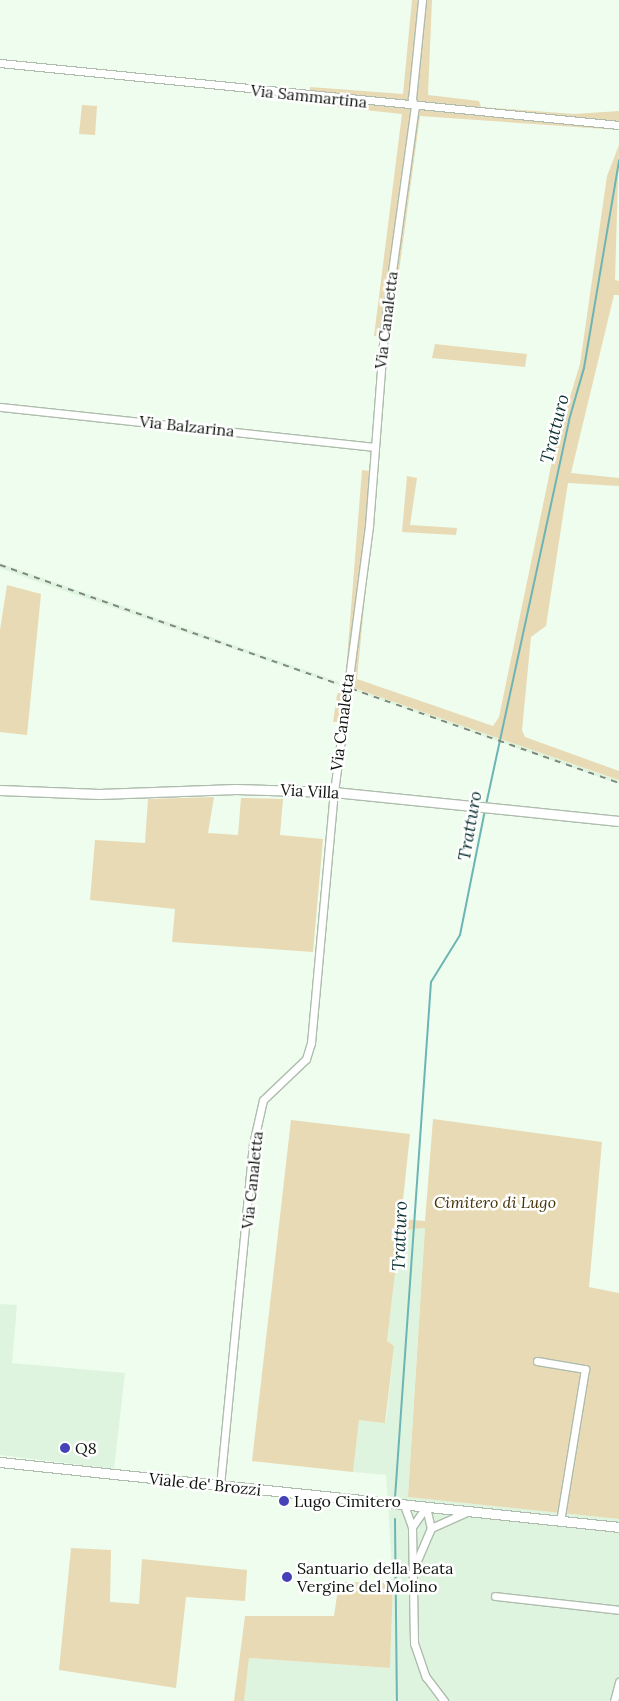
<!DOCTYPE html>
<html>
<head>
<meta charset="utf-8">
<style>
  body { margin:0 }
  #map { position:relative; width:619px; height:1701px; overflow:hidden; background:#eefded; font-family:Lora,serif }
  div>[style] { position:absolute }
  .built>* { inset:0; background:#dff4de }
  .green>* { inset:0; background:#e8dab4 }
  .stream>* { height:2px; margin:-1px; padding:0 1px; transform-origin:1px; border-radius:1px; background:#6db4b5 }
  .roads { filter:drop-shadow(1px 0 #aebcad) drop-shadow(-1px 0 #aebcad) drop-shadow(0 1px #aebcad) drop-shadow(0 -1px #aebcad) }
  .minor>* { height:7px; margin:-3.5px; padding:0 3.5px; transform-origin:3.5px; border-radius:3.5px; background:#fff }
  .tertiary>* { height:9px; margin:-4.5px; padding:0 4.5px; transform-origin:4.5px; border-radius:4.5px; background:#fff }
  .rail>* { height:2px; margin-top:-1px; transform-origin:0; background:repeating-linear-gradient(90deg,#7e887e 0 6px,transparent 0 12px) }
  .dots>* { width:14px; height:14px; translate:-50% -50%; box-sizing:border-box; border:2px solid #fff; border-radius:50% }
  span { translate:-50% -50%; white-space:nowrap; text-align:center; line-height:1.15; -webkit-text-stroke:5px #fff; paint-order:stroke }
  .street-label { font-size:16px; color:#0e130e }
  .park-label { font-size:16px; color:#413307; font-style:italic }
  .poi-label { font-size:16px; color:#0e130e }
  .left { translate:0 -50%; text-align:left }
  .water-label { font-size:18px; color:#0d3233; font-style:italic }
</style>
</head>
<body>
<div id="map">
  <div class="built">
    <i style="clip-path:polygon(0 563px,345px 684px,344px 687px,24px 577px,0 568px)"></i>
    <i style="clip-path:polygon(350px 687px,619px 780px,619px 784px,350px 689px)"></i>
    <i style="clip-path:polygon(407px 1226px,425px 1228px,408px 1497px,619px 1519px,619px 1701px,244px 1701px,249px 1658px,390px 1668px,393px 1583px,386px 1475px,353px 1472px,359px 1420px,386px 1422px,394px 1346px,387px 1341px,400px 1230px)"></i>
    <i style="clip-path:polygon(0 1304px,17px 1305px,12px 1363px,125px 1373px,114px 1469px,0 1455px)"></i>
  </div>
  <div class="green">
    <i style="clip-path:polygon(412px 0,432px 0,428px 95px,479px 101px,481px 107px,574px 114px,619px 111px,619px 130px,420px 116px,390px 338px,374px 336px,402px 114px,309px 104px,310px 87px,403px 94px)"></i>
    <i style="clip-path:polygon(82px 105px,97px 106px,95px 135px,79px 134px)"></i>
    <i style="clip-path:polygon(619px 145px,615px 280px,619px 281px,619px 295px,614px 295px,571px 473px,619px 478px,619px 486px,568px 483px,546px 626px,531px 637px,522px 730px,525px 737px,619px 771px,619px 780px,351px 687px,347px 721px,333px 722px,337px 695px,345px 684px,362px 470px,377px 472px,357px 679px,493px 726px,499px 717px,555px 447px,580px 364px,607px 176px)"></i>
    <i style="clip-path:polygon(435px 344px,527px 354px,525px 367px,432px 358px)"></i>
    <i style="clip-path:polygon(407px 476px,417px 478px,410px 525px,457px 528px,456px 535px,402px 532px)"></i>
    <i style="clip-path:polygon(7px 585px,41px 594px,27px 735px,0 732px,0 630px)"></i>
    <i style="clip-path:polygon(214px 797px,208px 833px,238px 835px,241px 798px,283px 799px,280px 835px,323px 839px,313px 952px,172px 942px,175px 909px,90px 900px,95px 840px,145px 843px,148px 799px)"></i>
    <i style="clip-path:polygon(433px 1119px,602px 1142px,589px 1287px,619px 1293px,619px 1519px,408px 1497px,425px 1228px,400px 1230px,387px 1341px,394px 1346px,385px 1423px,359px 1420px,353px 1472px,252px 1461px,291px 1120px,410px 1134px,401px 1219px,425px 1221px)"></i>
    <i style="clip-path:polygon(71px 1548px,111px 1550px,110px 1602px,139px 1604px,142px 1559px,247px 1570px,245px 1601px,186px 1597px,176px 1688px,59px 1670px)"></i>
    <i style="clip-path:polygon(339px 1582px,393px 1583px,390px 1668px,249px 1658px,244px 1701px,234px 1701px,245px 1616px,334px 1616px)"></i>
  </div>
  <div class="stream">
    <i style="left:486px;top:805px;width:394px;rotate:-77.8deg"></i>
    <i style="left:569px;top:420px;width:54px;rotate:-73.9deg"></i>
    <i style="left:584px;top:368px;width:211px;rotate:-80.4deg"></i>
    <i style="left:395px;top:1498px;width:517px;rotate:-86.01deg"></i>
    <i style="left:431px;top:982px;width:55px;rotate:-58.3deg"></i>
    <i style="left:460px;top:935px;width:127px;rotate:-78.7deg"></i>
    <i style="left:395px;top:1519px;width:182px;rotate:89.4deg"></i>
  </div>
  <div class="roads">
    <div class="minor">
      <i style="left:0;top:63px;width:622px;rotate:5.72deg"></i>
      <i style="left:0;top:407px;width:376px;rotate:6.1deg"></i>
      <i style="left:537px;top:1361px;width:49px;rotate:9.5deg"></i>
      <i style="left:585px;top:1369px;width:154px;rotate:99.3deg"></i>
      <i style="left:220px;top:1486px;width:344px;rotate:-84.5deg"></i>
      <i style="left:253px;top:1144px;width:45px;rotate:-77.2deg"></i>
      <i style="left:263px;top:1100px;width:59px;rotate:-43.6deg"></i>
      <i style="left:306px;top:1059px;width:17px;rotate:-73deg"></i>
      <i style="left:311px;top:1043px;width:252px;rotate:-84.8deg"></i>
      <i style="left:334px;top:792px;width:268px;rotate:-82.5deg"></i>
      <i style="left:369px;top:526px;width:198px;rotate:-85.6deg"></i>
      <i style="left:384px;top:329px;width:224px;rotate:-82.1deg"></i>
      <i style="left:415px;top:107px;width:9px;rotate:-111deg"></i>
      <i style="left:412px;top:99px;width:100px;rotate:-84.2deg"></i>
      <i style="left:404px;top:1505px;width:23px;rotate:70deg"></i>
      <i style="left:412px;top:1527px;width:116px;rotate:89deg"></i>
      <i style="left:414px;top:1643px;width:36px;rotate:71deg"></i>
      <i style="left:426px;top:1677px;width:30px;rotate:53deg"></i>
      <i style="left:412px;top:1527px;width:24px;rotate:-55deg"></i>
      <i style="left:426px;top:1507px;width:22px;rotate:77deg"></i>
      <i style="left:431px;top:1528px;width:46px;rotate:113.2deg"></i>
      <i style="left:431px;top:1528px;width:39px;rotate:-24deg"></i>
      <i style="left:495px;top:1596px;width:125px;rotate:6.4deg"></i>
      <i style="left:614px;top:1701px;width:20px;rotate:-75deg"></i>
    </div>
    <div class="tertiary">
      <i style="left:0;top:790px;width:99px;rotate:2.3deg"></i>
      <i style="left:99px;top:794px;width:137px;rotate:-2.1deg"></i>
      <i style="left:236px;top:789px;width:98px;rotate:1.8deg"></i>
      <i style="left:334px;top:792px;width:286px;rotate:5.8deg"></i>
      <i style="left:0;top:1462px;width:622px;rotate:5.99deg"></i>
    </div>
  </div>
  <div class="rail">
    <i style="left:0;top:565px;width:656px;rotate:19.4deg"></i>
  </div>
  <div class="dots">
    <i style="left:65px;top:1448px;background:#4542b7"></i>
    <i style="left:284px;top:1501px;background:#4542b7"></i>
    <i style="left:287px;top:1577px;background:#4542b7"></i>
  </div>
  <div class="street-label">
    <span style="left:309px;top:96px;rotate:6deg">Via Sammartina</span>
    <span style="left:386px;top:320px;rotate:-83deg">Via Canaletta</span>
    <span style="left:187px;top:426px;rotate:6deg">Via Balzarina</span>
    <span style="left:342px;top:722px;rotate:-83deg">Via Canaletta</span>
    <span style="left:310px;top:791px;rotate:3deg">Via Villa</span>
    <span style="left:252px;top:1180px;rotate:-84deg">Via Canaletta</span>
    <span style="left:205px;top:1484px;rotate:6deg">Viale de' Brozzi</span>
  </div>
  <div class="park-label">
    <span style="left:495px;top:1202px">Cimitero di Lugo</span>
  </div>
  <div class="poi-label">
    <span class="left" style="left:75px;top:1448px">Q8</span>
    <span class="left" style="left:294px;top:1501px">Lugo Cimitero</span>
    <span class="left" style="left:297px;top:1577px">Santuario della Beata<br>Vergine del Molino</span>
  </div>
  <div class="water-label">
    <span style="left:555px;top:429px;rotate:-76deg">Tratturo</span>
    <span style="left:470px;top:826px;rotate:-80deg">Tratturo</span>
    <span style="left:400px;top:1236px;rotate:-88deg">Tratturo</span>
  </div>
</div>
</body>
</html>
